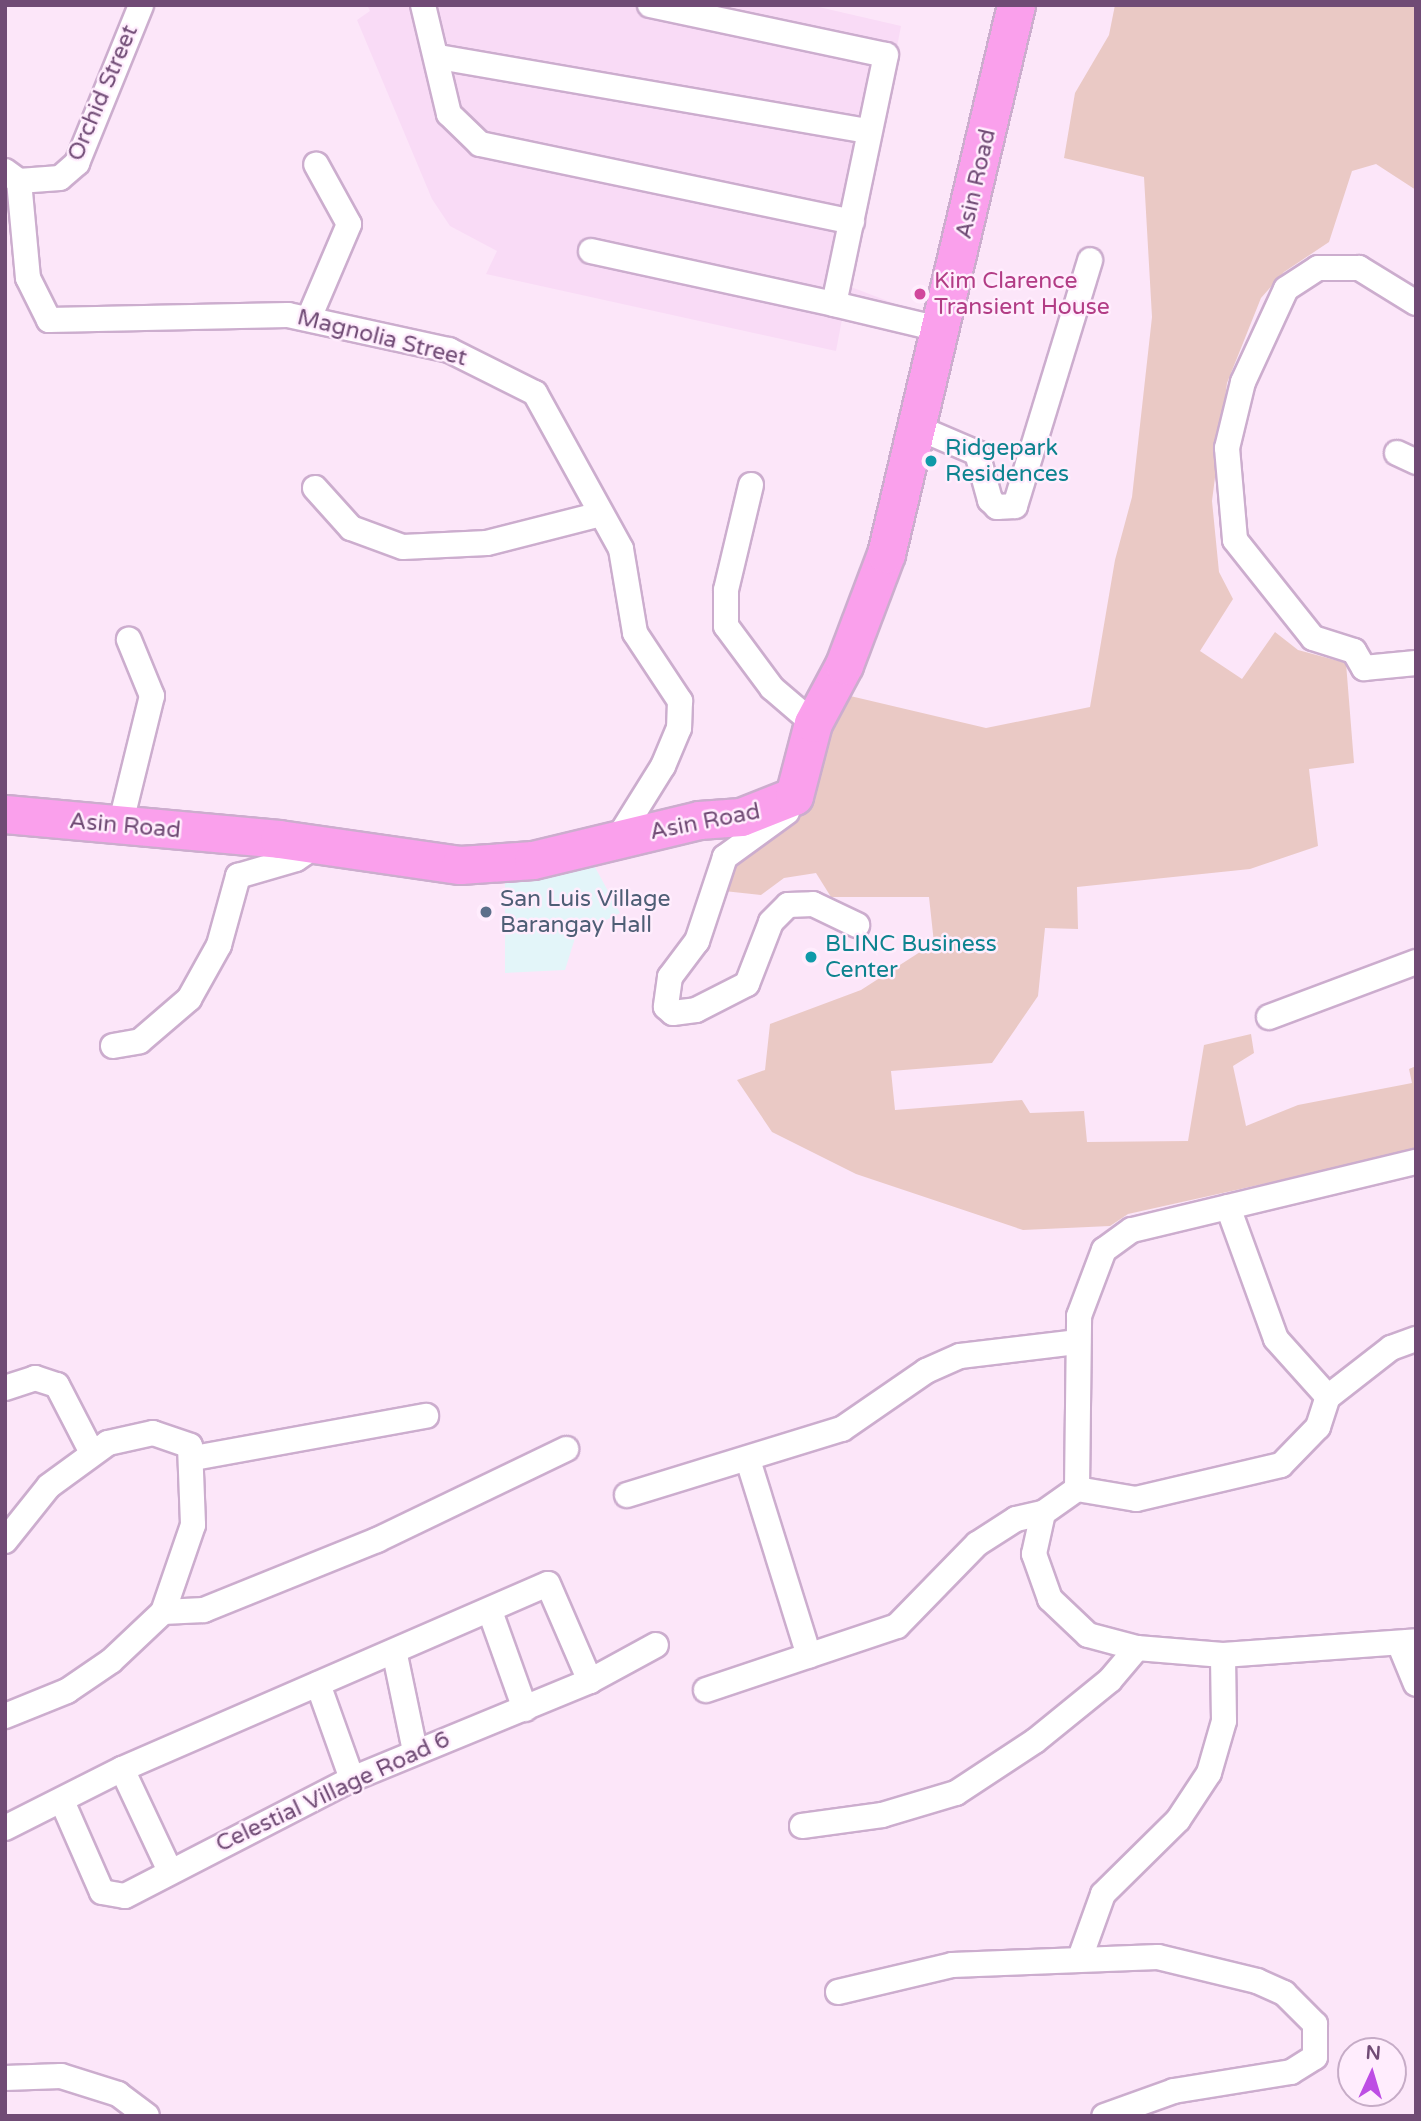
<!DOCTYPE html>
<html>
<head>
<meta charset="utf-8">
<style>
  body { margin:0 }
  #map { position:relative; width:1421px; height:2121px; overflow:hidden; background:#fce6f9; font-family:"Varela Round",sans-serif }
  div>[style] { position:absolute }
  .residential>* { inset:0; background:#f9dbf6 }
  .education>* { inset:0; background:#e3f5f9 }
  .green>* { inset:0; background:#eac9c5 }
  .roads { filter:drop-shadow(2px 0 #ccadce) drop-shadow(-2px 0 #ccadce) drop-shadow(0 2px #ccadce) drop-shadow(0 -2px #ccadce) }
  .minor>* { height:24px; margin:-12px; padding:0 12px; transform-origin:12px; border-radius:12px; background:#fff }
  .primary>* { height:37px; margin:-18.5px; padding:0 18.5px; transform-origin:18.5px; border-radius:18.5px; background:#faa0ec }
  .dots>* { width:19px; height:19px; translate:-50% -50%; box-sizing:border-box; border:4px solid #ffedfd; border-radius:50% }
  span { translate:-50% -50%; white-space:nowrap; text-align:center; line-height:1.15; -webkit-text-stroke:5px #ffedfd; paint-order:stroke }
  .street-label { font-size:23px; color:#704b75 }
  .hotel-label { font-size:23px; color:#b23c85 }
  .left { translate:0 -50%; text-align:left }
  .culture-label { font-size:23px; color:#0d838f }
  .service-label { font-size:23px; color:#4e5e75 }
  .frame { position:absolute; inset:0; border:7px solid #704b75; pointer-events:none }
  .north { position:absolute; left:1337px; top:2037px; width:70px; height:70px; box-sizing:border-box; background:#ffedfd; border:2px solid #c6acc7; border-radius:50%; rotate:4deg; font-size:19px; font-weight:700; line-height:28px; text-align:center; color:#704b75 }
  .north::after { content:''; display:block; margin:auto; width:24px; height:32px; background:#bd4de4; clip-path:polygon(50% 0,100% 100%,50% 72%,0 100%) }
</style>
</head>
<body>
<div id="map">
  <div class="residential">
    <i style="clip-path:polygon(367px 5px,810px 5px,901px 26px,851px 287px,927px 316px,843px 314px,836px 351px,486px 274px,497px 251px,450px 226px,432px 199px,357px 20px,370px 11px)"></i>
  </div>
  <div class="education">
    <i style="clip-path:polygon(590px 858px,620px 913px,576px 935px,565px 970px,505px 973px,505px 875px)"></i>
  </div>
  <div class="green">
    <i style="clip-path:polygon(1115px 5px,1416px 5px,1416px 190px,1376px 164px,1352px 171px,1329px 242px,1284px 272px,1261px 298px,1227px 383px,1212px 501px,1219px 572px,1233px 599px,1200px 651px,1242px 679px,1275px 632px,1298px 650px,1346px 663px,1354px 763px,1309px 769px,1318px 846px,1250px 869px,1077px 887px,1078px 929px,1045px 928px,1038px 996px,992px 1063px,891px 1071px,895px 1110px,1022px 1100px,1030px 1113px,1084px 1111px,1087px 1142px,1188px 1141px,1204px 1045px,1251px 1034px,1254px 1053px,1233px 1066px,1246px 1126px,1298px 1105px,1412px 1083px,1409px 1069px,1416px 1066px,1416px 1150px,1128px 1214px,1110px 1226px,1023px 1230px,856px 1174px,772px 1132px,737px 1080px,765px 1070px,770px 1024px,861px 990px,934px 943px,929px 897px,831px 897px,816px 873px,784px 878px,761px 895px,724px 891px,727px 870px,795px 823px,846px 695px,986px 728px,1090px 707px,1115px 560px,1132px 497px,1152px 317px,1144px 177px,1064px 158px,1075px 93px,1109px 35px)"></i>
  </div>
  <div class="roads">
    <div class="minor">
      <i style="left:423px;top:5px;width:112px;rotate:76.6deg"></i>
      <i style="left:449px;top:114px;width:43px;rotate:44.1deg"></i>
      <i style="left:480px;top:144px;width:380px;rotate:11.8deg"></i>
      <i style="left:650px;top:5px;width:241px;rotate:12deg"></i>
      <i style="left:886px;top:55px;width:254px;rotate:101.8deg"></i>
      <i style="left:834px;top:304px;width:112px;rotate:13.4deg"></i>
      <i style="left:439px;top:57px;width:433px;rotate:9.8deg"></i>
      <i style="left:5px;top:171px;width:17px;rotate:36deg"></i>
      <i style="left:19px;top:181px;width:97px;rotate:84.7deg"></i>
      <i style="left:28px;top:278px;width:47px;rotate:63.4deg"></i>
      <i style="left:49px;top:320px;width:239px;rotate:-1.2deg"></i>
      <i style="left:288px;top:315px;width:165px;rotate:12.3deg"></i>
      <i style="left:449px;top:350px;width:96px;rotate:26.6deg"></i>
      <i style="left:535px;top:393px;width:178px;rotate:61.1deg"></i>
      <i style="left:621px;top:549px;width:85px;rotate:80.5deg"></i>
      <i style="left:635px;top:633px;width:82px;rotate:56.5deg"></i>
      <i style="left:680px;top:701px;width:27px;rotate:92deg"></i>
      <i style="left:679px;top:728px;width:41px;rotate:112.8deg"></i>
      <i style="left:663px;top:766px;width:87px;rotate:121.9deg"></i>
      <i style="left:19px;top:181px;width:41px;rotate:-4.2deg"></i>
      <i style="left:60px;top:178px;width:23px;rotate:-41deg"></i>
      <i style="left:77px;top:163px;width:170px;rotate:-67.9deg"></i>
      <i style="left:591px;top:251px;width:249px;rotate:12.3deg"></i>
      <i style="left:1416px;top:303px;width:67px;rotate:-148.4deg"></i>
      <i style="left:1359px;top:268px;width:41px;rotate:180deg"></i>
      <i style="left:1318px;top:268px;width:38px;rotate:147deg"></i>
      <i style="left:1286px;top:289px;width:102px;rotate:114.8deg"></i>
      <i style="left:1243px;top:382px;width:68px;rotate:103.6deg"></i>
      <i style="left:1227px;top:448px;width:92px;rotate:85deg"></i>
      <i style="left:1235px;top:540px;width:125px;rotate:51.5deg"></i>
      <i style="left:1313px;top:638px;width:43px;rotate:17.6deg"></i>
      <i style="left:1354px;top:651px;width:20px;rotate:60deg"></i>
      <i style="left:1364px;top:668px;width:52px;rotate:-5.5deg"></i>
      <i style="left:309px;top:318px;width:102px;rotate:-66.9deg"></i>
      <i style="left:349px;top:224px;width:68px;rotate:-118.8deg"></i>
      <i style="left:921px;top:429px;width:61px;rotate:23.2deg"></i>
      <i style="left:977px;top:453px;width:49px;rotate:74.5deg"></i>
      <i style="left:990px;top:500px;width:10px;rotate:45deg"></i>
      <i style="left:997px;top:507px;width:18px;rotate:-3deg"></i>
      <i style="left:1015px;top:506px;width:257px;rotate:-73deg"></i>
      <i style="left:1397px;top:453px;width:21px;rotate:25deg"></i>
      <i style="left:751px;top:485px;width:108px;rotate:103.4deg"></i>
      <i style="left:726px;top:590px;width:36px;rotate:90deg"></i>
      <i style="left:726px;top:626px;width:77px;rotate:53.4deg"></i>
      <i style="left:772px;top:688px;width:54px;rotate:40.5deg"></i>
      <i style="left:315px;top:488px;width:54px;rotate:48deg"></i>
      <i style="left:351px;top:528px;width:55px;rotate:20.1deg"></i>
      <i style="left:403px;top:547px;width:84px;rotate:-2.7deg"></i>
      <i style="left:487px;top:543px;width:114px;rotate:-14.3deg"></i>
      <i style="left:787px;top:812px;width:77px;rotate:144deg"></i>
      <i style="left:725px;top:857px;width:89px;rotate:108.4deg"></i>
      <i style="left:697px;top:941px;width:45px;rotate:126.9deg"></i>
      <i style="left:670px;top:977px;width:30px;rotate:98deg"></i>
      <i style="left:666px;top:1007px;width:9px;rotate:41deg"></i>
      <i style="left:673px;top:1013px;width:23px;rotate:-7deg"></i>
      <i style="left:696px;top:1010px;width:57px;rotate:-27deg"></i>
      <i style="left:747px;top:984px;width:66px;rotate:-68.8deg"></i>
      <i style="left:771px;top:922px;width:24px;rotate:-45deg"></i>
      <i style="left:788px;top:905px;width:25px;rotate:-2deg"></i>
      <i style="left:813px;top:904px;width:49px;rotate:25.5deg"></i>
      <i style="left:120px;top:826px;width:134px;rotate:-76.2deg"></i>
      <i style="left:152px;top:696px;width:61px;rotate:-112.3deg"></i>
      <i style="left:1269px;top:1017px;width:157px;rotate:-20.5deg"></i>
      <i style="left:113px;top:1046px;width:27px;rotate:-10deg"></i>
      <i style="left:140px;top:1041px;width:65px;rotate:-40.6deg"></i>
      <i style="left:189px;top:999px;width:62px;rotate:-60.9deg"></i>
      <i style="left:219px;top:945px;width:72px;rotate:-74.6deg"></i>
      <i style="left:238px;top:876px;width:60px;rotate:-16.3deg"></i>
      <i style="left:296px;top:859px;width:23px;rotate:-34deg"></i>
      <i style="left:1228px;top:1207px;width:140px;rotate:70deg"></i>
      <i style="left:1276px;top:1339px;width:78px;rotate:48.1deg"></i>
      <i style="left:5px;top:1388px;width:32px;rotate:-18deg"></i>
      <i style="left:35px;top:1378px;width:23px;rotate:18deg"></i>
      <i style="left:57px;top:1385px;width:74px;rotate:62.7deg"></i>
      <i style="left:194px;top:1458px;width:236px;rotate:-10.3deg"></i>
      <i style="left:748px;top:1460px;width:205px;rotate:72.7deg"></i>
      <i style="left:1077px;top:1489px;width:173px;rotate:-89.3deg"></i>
      <i style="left:1079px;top:1316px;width:71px;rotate:-69.3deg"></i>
      <i style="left:1104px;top:1250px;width:34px;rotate:-36deg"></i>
      <i style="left:1132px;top:1230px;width:292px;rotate:-13.5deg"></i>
      <i style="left:1077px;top:1489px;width:42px;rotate:144.8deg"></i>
      <i style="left:1043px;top:1513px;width:42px;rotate:102.4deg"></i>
      <i style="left:1034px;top:1554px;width:48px;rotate:70.4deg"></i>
      <i style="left:1050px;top:1599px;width:52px;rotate:43.5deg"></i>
      <i style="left:1088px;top:1635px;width:51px;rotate:14.9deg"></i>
      <i style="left:1137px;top:1648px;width:86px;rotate:4.7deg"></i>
      <i style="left:1223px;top:1655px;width:194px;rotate:-4.1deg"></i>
      <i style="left:1077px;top:1489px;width:60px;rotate:9.6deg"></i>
      <i style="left:1136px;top:1499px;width:149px;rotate:-13.2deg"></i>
      <i style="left:1281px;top:1465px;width:53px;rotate:-45.8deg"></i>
      <i style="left:1318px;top:1427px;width:32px;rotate:-72deg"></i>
      <i style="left:1328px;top:1397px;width:80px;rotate:-37.9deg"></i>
      <i style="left:1391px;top:1348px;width:27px;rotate:-20deg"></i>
      <i style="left:627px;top:1495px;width:225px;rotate:-17.1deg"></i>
      <i style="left:842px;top:1429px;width:102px;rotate:-34.6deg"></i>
      <i style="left:926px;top:1371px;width:37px;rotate:-24deg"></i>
      <i style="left:960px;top:1356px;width:119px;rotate:-6.8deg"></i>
      <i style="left:5px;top:1541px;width:70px;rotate:-51.3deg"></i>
      <i style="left:49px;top:1486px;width:73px;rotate:-36.1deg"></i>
      <i style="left:108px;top:1443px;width:46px;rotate:-12.5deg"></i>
      <i style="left:153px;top:1433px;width:39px;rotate:19deg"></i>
      <i style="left:190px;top:1446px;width:79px;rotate:87.8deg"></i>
      <i style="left:193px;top:1525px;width:92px;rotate:109deg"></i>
      <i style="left:163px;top:1612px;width:71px;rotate:136.7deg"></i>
      <i style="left:111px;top:1661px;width:53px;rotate:145.7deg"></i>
      <i style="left:67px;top:1691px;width:67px;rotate:158deg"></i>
      <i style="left:163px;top:1612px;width:41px;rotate:-2.8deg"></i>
      <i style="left:204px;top:1610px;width:187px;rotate:-22deg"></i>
      <i style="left:377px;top:1540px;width:210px;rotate:-25.7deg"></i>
      <i style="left:491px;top:1614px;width:101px;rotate:70.3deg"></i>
      <i style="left:1399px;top:1643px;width:44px;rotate:67.5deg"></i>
      <i style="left:395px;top:1655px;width:98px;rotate:78.2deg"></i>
      <i style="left:318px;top:1684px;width:101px;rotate:70.3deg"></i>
      <i style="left:706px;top:1690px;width:201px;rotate:-18.5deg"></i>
      <i style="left:897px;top:1626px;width:115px;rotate:-45.7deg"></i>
      <i style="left:977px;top:1544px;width:46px;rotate:-32.7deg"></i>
      <i style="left:1016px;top:1519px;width:28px;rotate:-13deg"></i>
      <i style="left:122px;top:1769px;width:110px;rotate:64.8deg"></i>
      <i style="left:62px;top:1801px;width:99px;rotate:66.3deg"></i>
      <i style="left:102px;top:1892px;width:23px;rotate:10deg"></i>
      <i style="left:125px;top:1896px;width:255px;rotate:-27.3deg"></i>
      <i style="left:352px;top:1779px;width:257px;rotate:-22.4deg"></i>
      <i style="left:590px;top:1681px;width:75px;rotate:-28.6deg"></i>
      <i style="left:802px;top:1826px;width:81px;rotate:-7.8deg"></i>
      <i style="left:882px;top:1815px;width:77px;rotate:-16.6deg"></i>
      <i style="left:956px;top:1793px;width:95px;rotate:-33.4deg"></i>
      <i style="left:1035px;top:1741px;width:97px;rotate:-39.1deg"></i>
      <i style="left:1110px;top:1680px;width:42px;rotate:-49.8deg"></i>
      <i style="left:5px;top:1828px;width:131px;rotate:-26.8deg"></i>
      <i style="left:122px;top:1769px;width:464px;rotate:-23.5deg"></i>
      <i style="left:548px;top:1584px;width:106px;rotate:66.6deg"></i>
      <i style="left:1080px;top:1958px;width:68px;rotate:-70.2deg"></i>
      <i style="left:1103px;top:1894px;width:105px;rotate:-44.6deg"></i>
      <i style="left:1178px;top:1820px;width:56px;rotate:-56.6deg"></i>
      <i style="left:1209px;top:1773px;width:54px;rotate:-73.9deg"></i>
      <i style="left:1224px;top:1721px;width:66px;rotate:-90.9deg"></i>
      <i style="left:838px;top:1992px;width:117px;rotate:-13.3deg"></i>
      <i style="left:952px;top:1965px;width:206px;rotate:-2.2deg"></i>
      <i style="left:1158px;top:1957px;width:102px;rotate:13.6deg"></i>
      <i style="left:1257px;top:1981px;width:30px;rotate:24deg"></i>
      <i style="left:1284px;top:1993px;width:44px;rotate:45deg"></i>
      <i style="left:1315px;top:2024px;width:33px;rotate:90deg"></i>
      <i style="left:1315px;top:2057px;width:28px;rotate:148deg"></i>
      <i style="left:1291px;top:2072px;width:119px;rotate:170.8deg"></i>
      <i style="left:1174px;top:2091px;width:74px;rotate:160.3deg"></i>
      <i style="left:5px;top:2078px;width:56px;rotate:-2deg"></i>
      <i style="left:61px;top:2076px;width:60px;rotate:17.5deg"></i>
      <i style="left:118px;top:2094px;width:36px;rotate:37deg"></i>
    </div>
    <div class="primary">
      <i style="left:5px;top:814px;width:275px;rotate:5.2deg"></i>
      <i style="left:279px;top:839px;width:183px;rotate:8.2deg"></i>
      <i style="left:460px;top:865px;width:73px;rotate:-3.9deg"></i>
      <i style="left:533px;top:860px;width:171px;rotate:-13.5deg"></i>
      <i style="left:699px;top:820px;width:42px;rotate:-4.1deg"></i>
      <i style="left:741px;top:817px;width:57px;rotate:-21.6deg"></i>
      <i style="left:794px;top:796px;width:75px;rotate:-75.4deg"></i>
      <i style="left:813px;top:723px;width:66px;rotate:-61.9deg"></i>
      <i style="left:844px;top:665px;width:119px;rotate:-69.3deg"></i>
      <i style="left:886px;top:554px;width:564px;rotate:-76.68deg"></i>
    </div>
  </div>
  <div class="dots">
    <i style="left:920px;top:294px;background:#d1479c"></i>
    <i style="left:931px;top:461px;background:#0f9aa8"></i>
    <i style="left:486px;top:912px;background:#5c6f8a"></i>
    <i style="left:811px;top:957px;background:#0f9aa8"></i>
  </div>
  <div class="street-label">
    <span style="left:103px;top:93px;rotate:-67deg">Orchid Street</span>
    <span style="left:976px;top:184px;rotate:-77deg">Asin Road</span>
    <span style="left:382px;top:338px;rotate:14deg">Magnolia Street</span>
    <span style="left:705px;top:822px;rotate:-11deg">Asin Road</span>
    <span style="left:125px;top:826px;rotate:5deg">Asin Road</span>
    <span style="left:333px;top:1792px;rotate:-25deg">Celestial Village Road 6</span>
  </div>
  <div class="hotel-label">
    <span class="left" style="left:934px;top:294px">Kim Clarence<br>Transient House</span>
  </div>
  <div class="culture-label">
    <span class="left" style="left:945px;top:461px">Ridgepark<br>Residences</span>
    <span class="left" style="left:825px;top:957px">BLINC Business<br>Center</span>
  </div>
  <div class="service-label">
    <span class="left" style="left:500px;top:912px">San Luis Village<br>Barangay Hall</span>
  </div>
  <div class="frame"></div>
  <div class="north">N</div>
</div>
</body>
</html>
